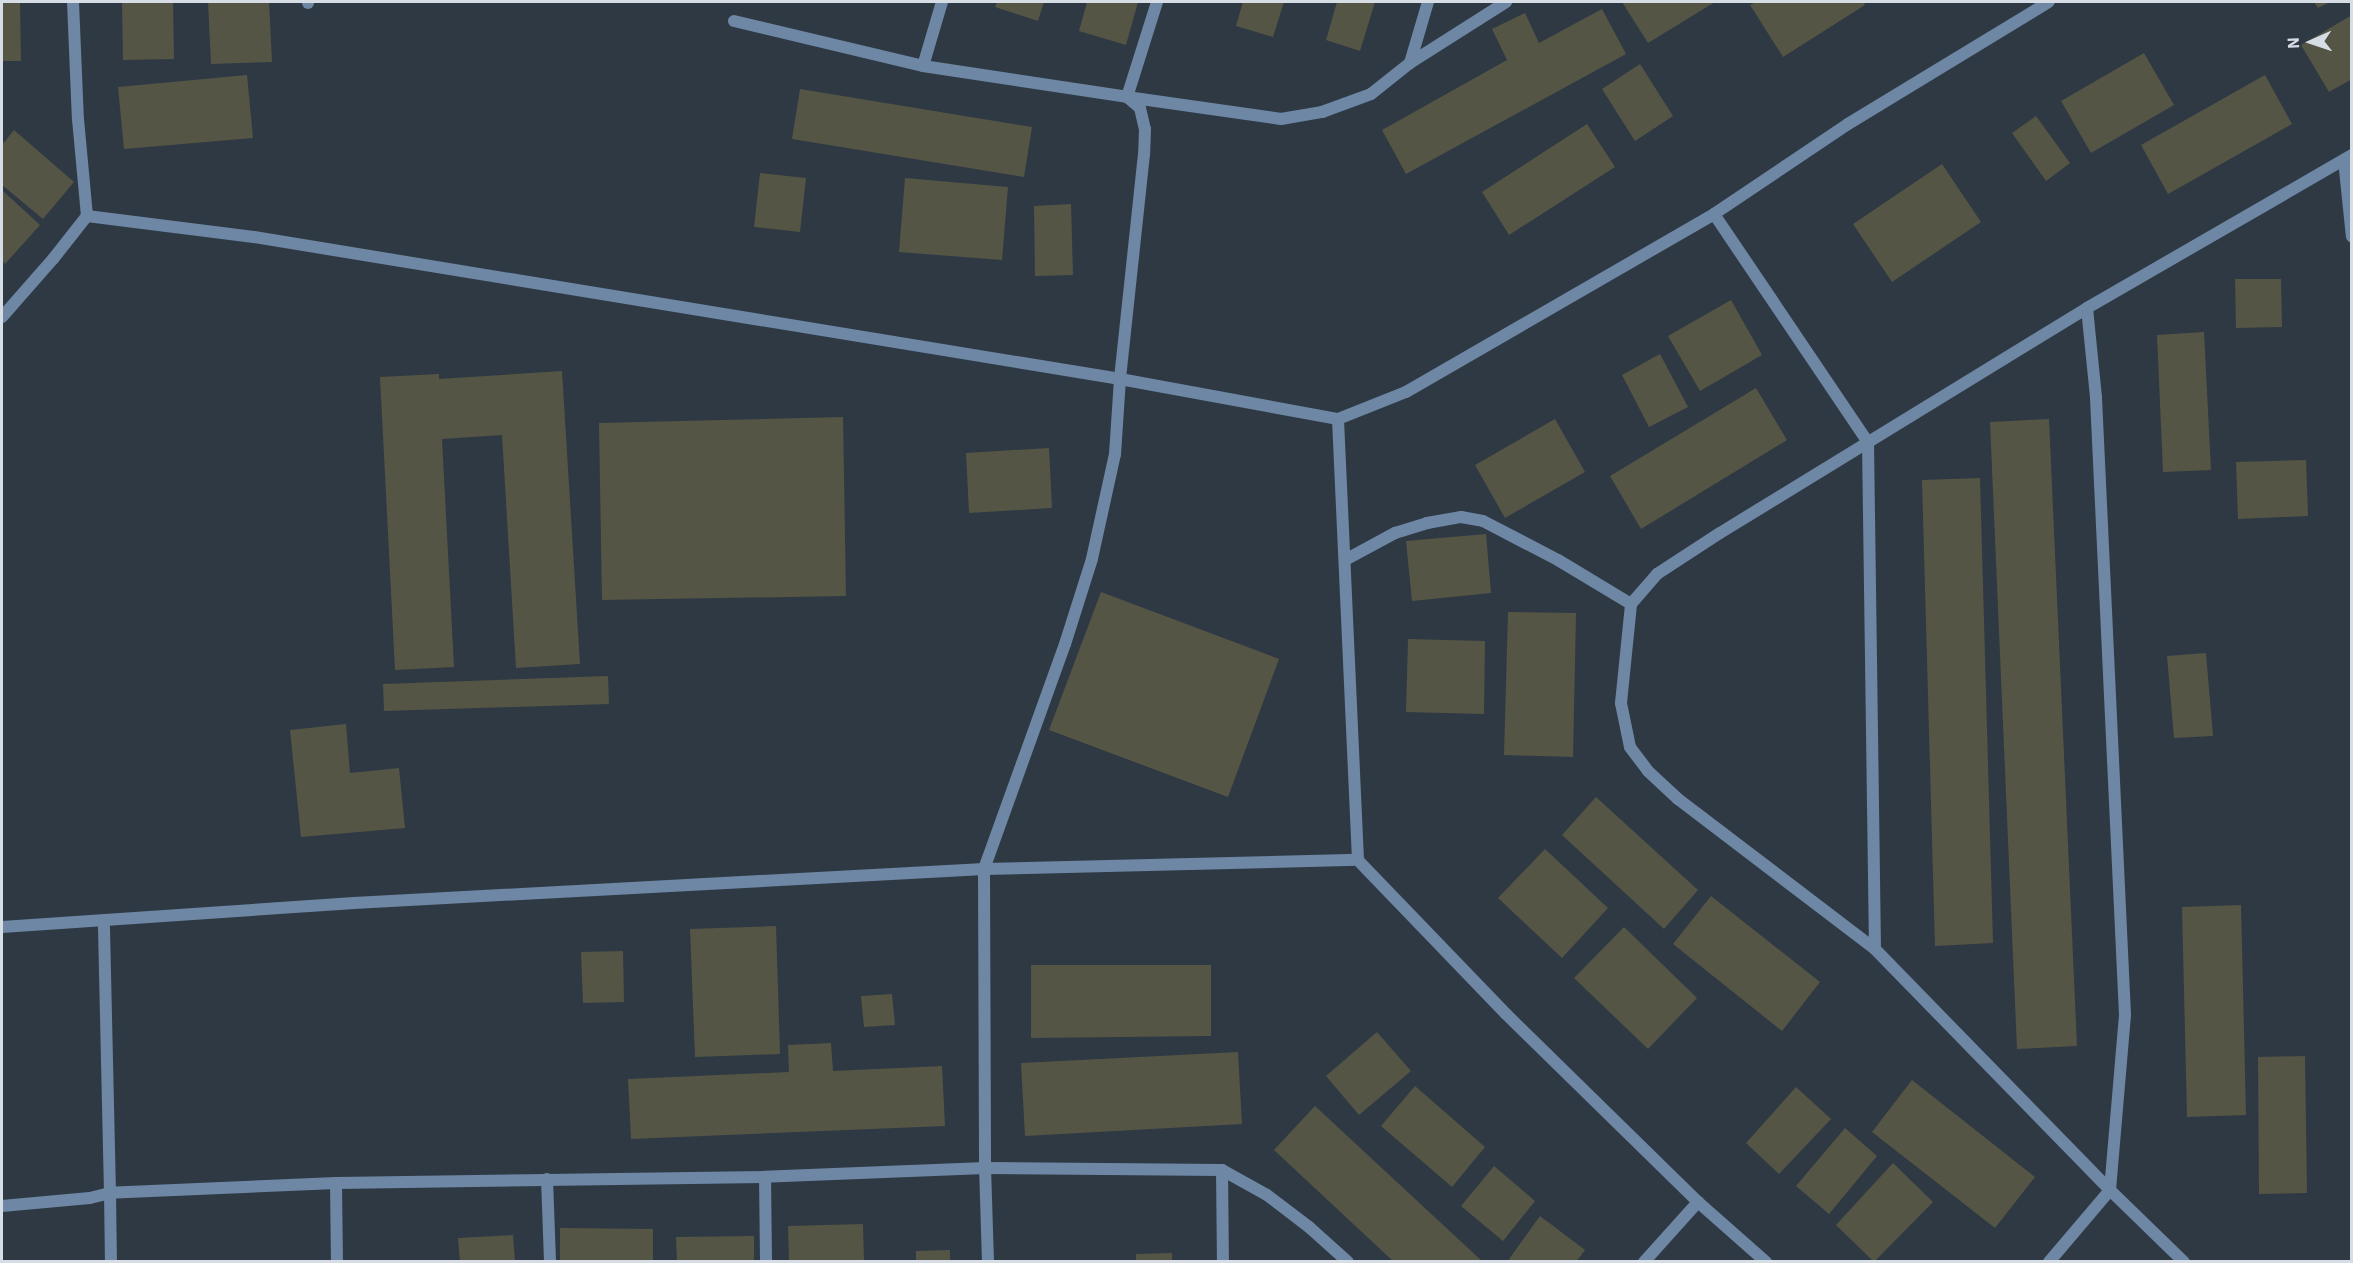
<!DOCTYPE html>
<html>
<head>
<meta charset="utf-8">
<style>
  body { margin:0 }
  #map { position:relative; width:2353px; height:1263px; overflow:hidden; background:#2f3944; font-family:"IBM Plex Sans",sans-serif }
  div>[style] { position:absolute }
  .building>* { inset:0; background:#545545 }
  .minor>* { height:12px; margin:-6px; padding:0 6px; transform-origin:6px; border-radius:6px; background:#6d87a5 }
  span { translate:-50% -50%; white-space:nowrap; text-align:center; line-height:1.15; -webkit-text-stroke:4.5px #2f3944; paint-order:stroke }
  .frame { position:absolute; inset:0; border:3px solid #d7dde5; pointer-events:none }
  .north { position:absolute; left:2281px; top:12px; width:60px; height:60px; -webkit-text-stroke:4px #2f3944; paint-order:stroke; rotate:267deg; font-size:16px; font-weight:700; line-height:24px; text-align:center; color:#d7dde5 }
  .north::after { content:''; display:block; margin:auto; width:21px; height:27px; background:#d7dde5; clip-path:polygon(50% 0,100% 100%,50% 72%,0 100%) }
</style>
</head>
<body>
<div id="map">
  <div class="building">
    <i style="clip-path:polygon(2px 2px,20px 2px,21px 61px,2px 61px)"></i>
    <i style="clip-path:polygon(122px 2px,173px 2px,174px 59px,123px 60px)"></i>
    <i style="clip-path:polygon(208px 2px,269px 2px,272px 62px,211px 64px)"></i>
    <i style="clip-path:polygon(997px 2px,1044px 2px,1038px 21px,995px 7px)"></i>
    <i style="clip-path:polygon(1087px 2px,1138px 2px,1126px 45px,1079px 31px)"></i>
    <i style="clip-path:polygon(1243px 2px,1284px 2px,1273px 37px,1236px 26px)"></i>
    <i style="clip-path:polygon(1337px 2px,1375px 2px,1360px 51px,1326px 40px)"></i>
    <i style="clip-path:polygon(1622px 2px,1715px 2px,1648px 43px)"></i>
    <i style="clip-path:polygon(1756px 2px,1863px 2px,1865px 5px,1783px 57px,1750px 5px)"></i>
    <i style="clip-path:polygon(2314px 2px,2330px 2px,2318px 8px)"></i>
    <i style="clip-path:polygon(1602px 9px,1626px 54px,1406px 174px,1382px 130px,1507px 60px,1492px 29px,1525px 13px,1539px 43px)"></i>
    <i style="clip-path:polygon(2352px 15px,2352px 79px,2329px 92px,2301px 45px)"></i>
    <i style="clip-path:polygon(2144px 53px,2174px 105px,2091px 153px,2061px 101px)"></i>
    <i style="clip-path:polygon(1640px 64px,1673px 116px,1635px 141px,1602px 89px)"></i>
    <i style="clip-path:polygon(247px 75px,253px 138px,124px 149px,118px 87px)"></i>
    <i style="clip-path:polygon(2265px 75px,2292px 124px,2168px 194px,2141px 145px)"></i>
    <i style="clip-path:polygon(800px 89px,1032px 127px,1024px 177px,792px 139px)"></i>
    <i style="clip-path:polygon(2036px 116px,2070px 163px,2046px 181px,2012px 133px)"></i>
    <i style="clip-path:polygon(1587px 124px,1615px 167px,1509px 235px,1482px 192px)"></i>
    <i style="clip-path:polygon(14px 130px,74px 182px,43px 219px,2px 185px,2px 145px)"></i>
    <i style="clip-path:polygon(1942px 164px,1981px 222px,1892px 282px,1853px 224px)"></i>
    <i style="clip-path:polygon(760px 173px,806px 178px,800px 232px,754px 227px)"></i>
    <i style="clip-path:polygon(905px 178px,1008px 187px,1002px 260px,899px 252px)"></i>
    <i style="clip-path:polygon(2px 190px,40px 225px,5px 264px,2px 260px)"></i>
    <i style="clip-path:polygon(1071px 204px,1073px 275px,1035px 276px,1034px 206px)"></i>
    <i style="clip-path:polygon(2235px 279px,2281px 279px,2282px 327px,2236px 328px)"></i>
    <i style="clip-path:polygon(1731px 300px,1762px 355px,1700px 391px,1668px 336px)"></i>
    <i style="clip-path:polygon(2204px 332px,2211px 470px,2163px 472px,2157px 335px)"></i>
    <i style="clip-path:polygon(1660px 354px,1688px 407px,1649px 427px,1622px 375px)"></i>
    <i style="clip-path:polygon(562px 371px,580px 664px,516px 668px,502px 435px,442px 439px,454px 667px,395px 670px,380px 377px,439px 374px,439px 379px)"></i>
    <i style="clip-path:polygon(1756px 388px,1787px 440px,1641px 529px,1610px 476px)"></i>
    <i style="clip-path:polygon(843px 417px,846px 596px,602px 600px,599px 423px)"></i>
    <i style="clip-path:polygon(1555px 419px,1585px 472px,1505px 518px,1475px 465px)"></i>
    <i style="clip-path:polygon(2049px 419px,2077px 1046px,2017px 1049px,1990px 422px)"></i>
    <i style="clip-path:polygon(1049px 448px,1052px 508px,969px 513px,966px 453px)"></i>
    <i style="clip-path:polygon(2306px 460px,2308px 516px,2238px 519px,2236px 462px)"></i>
    <i style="clip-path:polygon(1980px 478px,1993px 943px,1935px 946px,1922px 480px)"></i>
    <i style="clip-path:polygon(1486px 534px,1491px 593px,1412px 601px,1406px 541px)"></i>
    <i style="clip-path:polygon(1101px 592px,1279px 659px,1228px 797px,1049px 730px)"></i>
    <i style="clip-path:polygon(1508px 612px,1576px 613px,1573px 757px,1504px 755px)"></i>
    <i style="clip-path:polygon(1408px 639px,1485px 641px,1484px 714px,1406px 712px)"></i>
    <i style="clip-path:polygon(2206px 653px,2213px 736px,2174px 738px,2167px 656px)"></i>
    <i style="clip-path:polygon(608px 676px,609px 704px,384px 711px,383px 684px)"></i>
    <i style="clip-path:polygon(346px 724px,350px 773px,399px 768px,405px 828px,301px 837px,290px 730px)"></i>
    <i style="clip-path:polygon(1596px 797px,1698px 890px,1664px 929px,1562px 835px)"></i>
    <i style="clip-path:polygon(1545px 849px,1608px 908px,1562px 958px,1498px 898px)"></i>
    <i style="clip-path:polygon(1711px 896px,1820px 982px,1782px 1031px,1673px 944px)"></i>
    <i style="clip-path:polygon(2241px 905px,2246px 1115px,2187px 1117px,2182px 907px)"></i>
    <i style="clip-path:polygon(776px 926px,780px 1054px,695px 1057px,690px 929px)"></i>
    <i style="clip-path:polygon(1624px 927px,1697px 998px,1648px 1049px,1574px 978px)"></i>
    <i style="clip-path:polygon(623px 951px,624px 1002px,583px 1003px,581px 952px)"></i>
    <i style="clip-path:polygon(1031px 965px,1211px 965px,1211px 1036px,1031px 1038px)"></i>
    <i style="clip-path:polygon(892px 994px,895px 1025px,864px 1027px,861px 996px)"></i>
    <i style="clip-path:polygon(1377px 1032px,1411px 1071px,1359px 1115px,1326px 1076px)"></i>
    <i style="clip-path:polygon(831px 1043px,833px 1071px,942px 1066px,945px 1126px,631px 1139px,628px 1079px,789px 1072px,788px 1045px)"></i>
    <i style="clip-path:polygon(1238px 1052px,1242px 1124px,1025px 1136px,1021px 1063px)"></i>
    <i style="clip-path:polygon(2305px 1056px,2307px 1193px,2259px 1194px,2258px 1057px)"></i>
    <i style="clip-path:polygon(1912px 1080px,2035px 1177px,1995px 1228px,1872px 1132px)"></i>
    <i style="clip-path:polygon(1415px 1086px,1485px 1147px,1452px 1187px,1381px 1126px)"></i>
    <i style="clip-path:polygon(1796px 1087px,1831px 1119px,1779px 1174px,1746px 1143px)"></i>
    <i style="clip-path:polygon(1315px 1106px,1483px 1262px,1394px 1262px,1274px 1150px)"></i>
    <i style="clip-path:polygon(1845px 1128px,1877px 1156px,1829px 1214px,1796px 1186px)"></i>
    <i style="clip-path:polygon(1893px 1163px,1933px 1202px,1874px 1262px,1836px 1225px)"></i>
    <i style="clip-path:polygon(1494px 1166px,1535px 1201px,1503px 1241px,1461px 1206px)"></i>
    <i style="clip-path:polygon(1540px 1216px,1585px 1250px,1576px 1262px,1512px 1262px,1509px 1259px)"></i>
    <i style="clip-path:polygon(863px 1224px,864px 1262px,789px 1262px,788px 1226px)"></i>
    <i style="clip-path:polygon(560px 1228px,653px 1229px,653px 1262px,560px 1262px)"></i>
    <i style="clip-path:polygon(513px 1235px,515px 1262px,460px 1262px,458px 1238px)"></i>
    <i style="clip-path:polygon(754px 1236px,754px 1262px,677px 1262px,676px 1237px)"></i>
    <i style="clip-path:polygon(950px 1250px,950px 1262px,916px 1262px,916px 1251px)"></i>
    <i style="clip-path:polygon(1172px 1253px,1172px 1262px,1136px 1262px,1136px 1254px)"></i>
  </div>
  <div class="minor">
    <i style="left:73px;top:2px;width:117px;rotate:87.6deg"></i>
    <i style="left:78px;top:119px;width:97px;rotate:84.7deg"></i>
    <i style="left:1157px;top:2px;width:100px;rotate:107.5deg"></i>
    <i style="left:1127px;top:97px;width:156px;rotate:8.1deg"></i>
    <i style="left:1281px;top:119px;width:42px;rotate:-9.7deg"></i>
    <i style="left:1322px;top:112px;width:52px;rotate:-20.2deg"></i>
    <i style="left:1371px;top:94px;width:50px;rotate:-38.5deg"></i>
    <i style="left:1410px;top:63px;width:114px;rotate:-32.4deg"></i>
    <i style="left:308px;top:3px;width:1px;rotate:-90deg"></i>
    <i style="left:734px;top:21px;width:194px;rotate:13.4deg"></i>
    <i style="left:923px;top:66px;width:206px;rotate:8.6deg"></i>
    <i style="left:1127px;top:97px;width:17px;rotate:40deg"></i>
    <i style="left:1140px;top:108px;width:22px;rotate:77deg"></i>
    <i style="left:1145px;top:129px;width:25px;rotate:92deg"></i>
    <i style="left:1144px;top:154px;width:226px;rotate:96.1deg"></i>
    <i style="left:1120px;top:379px;width:222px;rotate:10.4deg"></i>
    <i style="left:1410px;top:63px;width:64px;rotate:-73.6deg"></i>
    <i style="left:923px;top:66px;width:67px;rotate:-73.5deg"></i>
    <i style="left:2344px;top:160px;width:77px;rotate:84.1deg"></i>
    <i style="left:1714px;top:214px;width:275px;rotate:56deg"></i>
    <i style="left:1868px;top:442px;width:507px;rotate:89.21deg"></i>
    <i style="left:2px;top:317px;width:77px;rotate:-48.7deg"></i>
    <i style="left:53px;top:259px;width:55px;rotate:-51.7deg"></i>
    <i style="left:87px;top:216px;width:168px;rotate:7.2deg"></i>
    <i style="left:254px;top:237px;width:878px;rotate:9.31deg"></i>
    <i style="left:1120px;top:379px;width:75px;rotate:93.8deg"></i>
    <i style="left:1115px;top:454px;width:107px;rotate:102.4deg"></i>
    <i style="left:1092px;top:559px;width:89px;rotate:107.6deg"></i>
    <i style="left:1065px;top:644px;width:239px;rotate:109.8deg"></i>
    <i style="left:984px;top:869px;width:299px;rotate:89.8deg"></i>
    <i style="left:985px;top:1168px;width:220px;rotate:177.7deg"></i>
    <i style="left:765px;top:1177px;width:429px;rotate:179.2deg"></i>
    <i style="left:336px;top:1183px;width:226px;rotate:177.5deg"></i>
    <i style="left:110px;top:1193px;width:273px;rotate:-91.3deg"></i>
    <i style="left:1345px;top:560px;width:57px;rotate:-28.4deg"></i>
    <i style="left:1395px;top:533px;width:34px;rotate:-17deg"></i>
    <i style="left:1427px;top:523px;width:35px;rotate:-10deg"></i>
    <i style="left:1461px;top:517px;width:22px;rotate:10deg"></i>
    <i style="left:1483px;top:521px;width:85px;rotate:27.5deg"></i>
    <i style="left:1558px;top:560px;width:85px;rotate:31.1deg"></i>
    <i style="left:2px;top:927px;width:353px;rotate:-3.9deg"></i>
    <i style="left:354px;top:903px;width:631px;rotate:-3.09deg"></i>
    <i style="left:984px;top:869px;width:374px;rotate:-1.4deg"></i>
    <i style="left:1222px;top:1170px;width:92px;rotate:89.4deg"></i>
    <i style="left:765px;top:1177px;width:85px;rotate:89.3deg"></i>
    <i style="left:547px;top:1179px;width:83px;rotate:87.9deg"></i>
    <i style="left:336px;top:1183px;width:79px;rotate:89.3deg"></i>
    <i style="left:2px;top:1206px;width:88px;rotate:-5.2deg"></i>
    <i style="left:90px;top:1198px;width:21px;rotate:-14deg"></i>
    <i style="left:110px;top:1193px;width:69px;rotate:89.2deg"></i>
    <i style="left:988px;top:1262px;width:94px;rotate:-91.8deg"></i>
    <i style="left:985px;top:1168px;width:237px;rotate:0.5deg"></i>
    <i style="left:1222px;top:1170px;width:51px;rotate:29.1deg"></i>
    <i style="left:1267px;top:1195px;width:53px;rotate:37.3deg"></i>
    <i style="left:1309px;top:1227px;width:52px;rotate:41.9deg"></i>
    <i style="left:1644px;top:1262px;width:81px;rotate:-48deg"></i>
    <i style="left:1766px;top:1262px;width:91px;rotate:-138.6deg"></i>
    <i style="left:1698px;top:1202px;width:269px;rotate:-135.6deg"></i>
    <i style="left:1506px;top:1014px;width:214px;rotate:-133.9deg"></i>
    <i style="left:1358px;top:860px;width:441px;rotate:-92.6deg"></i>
    <i style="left:1338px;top:419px;width:73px;rotate:-21.7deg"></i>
    <i style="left:1406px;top:392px;width:356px;rotate:-30deg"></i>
    <i style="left:1714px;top:214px;width:161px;rotate:-33.9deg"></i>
    <i style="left:1848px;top:124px;width:235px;rotate:-31.3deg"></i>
    <i style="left:2049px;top:1262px;width:94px;rotate:-49.7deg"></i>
    <i style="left:2110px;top:1190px;width:176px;rotate:-85.1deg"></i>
    <i style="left:2125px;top:1015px;width:619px;rotate:-92.69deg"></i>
    <i style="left:2096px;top:397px;width:89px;rotate:-95.8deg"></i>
    <i style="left:2184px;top:1262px;width:103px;rotate:-135.8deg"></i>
    <i style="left:2110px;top:1190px;width:337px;rotate:-134.3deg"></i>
    <i style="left:1875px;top:949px;width:248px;rotate:-142.7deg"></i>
    <i style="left:1678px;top:799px;width:41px;rotate:-137deg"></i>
    <i style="left:1648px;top:771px;width:30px;rotate:-127deg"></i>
    <i style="left:1630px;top:747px;width:45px;rotate:-101.6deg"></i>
    <i style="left:1621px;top:703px;width:100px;rotate:-84.2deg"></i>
    <i style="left:1631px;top:604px;width:40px;rotate:-49deg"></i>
    <i style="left:1657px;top:574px;width:75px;rotate:-33.1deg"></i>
    <i style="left:1720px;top:533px;width:430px;rotate:-31.5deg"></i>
    <i style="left:2087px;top:308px;width:306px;rotate:-30deg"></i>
  </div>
  <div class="frame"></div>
  <div class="north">N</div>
</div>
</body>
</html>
